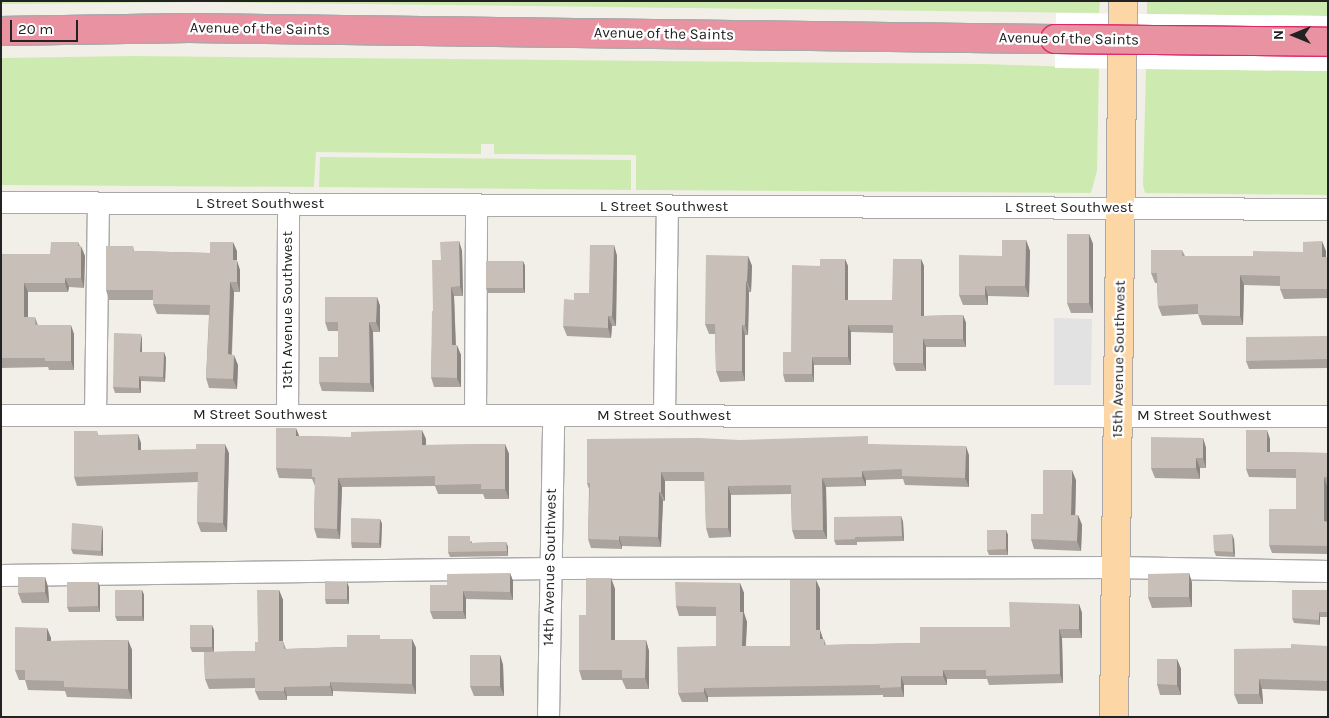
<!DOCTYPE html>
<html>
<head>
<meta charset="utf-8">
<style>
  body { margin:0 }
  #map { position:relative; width:1329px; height:718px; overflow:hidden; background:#f2efe9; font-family:Karla,sans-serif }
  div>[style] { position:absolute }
  .grass>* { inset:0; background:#cdebb0 }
  .parking>* { inset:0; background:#e2e2e2 }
  .pier>* { inset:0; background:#fff }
  .roads { filter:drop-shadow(1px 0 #a9a9a9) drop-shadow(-1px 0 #a9a9a9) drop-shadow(0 1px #a9a9a9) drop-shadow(0 -1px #a9a9a9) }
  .minor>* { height:21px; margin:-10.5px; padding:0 10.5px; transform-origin:10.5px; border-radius:10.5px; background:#fff }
  .major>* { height:28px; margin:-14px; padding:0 14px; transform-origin:14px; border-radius:14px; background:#fcd6a4 }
  .highway>* { height:28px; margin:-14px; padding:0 14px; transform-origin:14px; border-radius:14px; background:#e892a2 }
  .bridges { filter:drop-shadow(1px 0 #dc2a67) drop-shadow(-1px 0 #dc2a67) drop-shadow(0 1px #dc2a67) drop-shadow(0 -1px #dc2a67) }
  .highway-bridge>* { height:28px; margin:-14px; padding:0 14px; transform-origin:14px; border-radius:14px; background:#e892a2 }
  .wall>* { inset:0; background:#aba49e }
  .shaded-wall>* { inset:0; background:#8b8681 }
  .building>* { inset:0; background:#c7bfb8 }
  span { translate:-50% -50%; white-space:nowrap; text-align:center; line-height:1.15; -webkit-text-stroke:4.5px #fff; paint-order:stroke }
  .street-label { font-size:15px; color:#222 }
  .frame { position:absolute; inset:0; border:2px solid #222; pointer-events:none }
  .north { position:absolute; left:1269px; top:10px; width:50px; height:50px; -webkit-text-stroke:4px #fff; paint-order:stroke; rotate:270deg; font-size:14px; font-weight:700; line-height:20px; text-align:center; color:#222 }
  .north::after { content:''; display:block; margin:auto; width:18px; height:22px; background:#222; clip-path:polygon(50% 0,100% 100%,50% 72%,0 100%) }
  .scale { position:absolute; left:10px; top:20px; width:68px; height:22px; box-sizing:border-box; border:2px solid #222; border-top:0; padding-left:6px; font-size:15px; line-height:18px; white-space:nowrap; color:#222; -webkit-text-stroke:4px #fff; paint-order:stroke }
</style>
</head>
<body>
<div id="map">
  <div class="grass">
    <i style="clip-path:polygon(1px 1px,1100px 1px,1099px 13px,202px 2px,1px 4px)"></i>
    <i style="clip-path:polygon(1147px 1px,1328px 1px,1328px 16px,1147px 14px)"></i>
    <i style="clip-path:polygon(132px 56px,985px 64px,1099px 68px,1097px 171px,1091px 193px,636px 190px,636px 155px,494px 154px,494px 144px,481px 144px,481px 154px,316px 152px,314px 187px,1px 185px,1px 58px)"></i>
    <i style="clip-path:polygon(1146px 69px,1328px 71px,1328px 195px,1145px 193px,1143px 185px)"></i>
    <i style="clip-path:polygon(320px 157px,631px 160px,631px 190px,319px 187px)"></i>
  </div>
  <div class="parking">
    <i style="clip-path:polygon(1054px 318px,1092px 319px,1091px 385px,1054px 385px)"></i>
  </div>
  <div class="pier">
    <i style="clip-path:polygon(1056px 13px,1328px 16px,1328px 71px,1055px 68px)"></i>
  </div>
  <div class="roads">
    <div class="minor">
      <i style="left:1px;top:202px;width:1327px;rotate:0.3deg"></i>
      <i style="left:1px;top:415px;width:1327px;rotate:0.04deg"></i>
      <i style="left:95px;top:415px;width:212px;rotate:-89.2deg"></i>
      <i style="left:287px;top:415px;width:210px;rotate:-89.7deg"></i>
      <i style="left:475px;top:415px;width:209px;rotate:-89.7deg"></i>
      <i style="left:664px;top:415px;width:209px;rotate:-89.2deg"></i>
      <i style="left:1px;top:575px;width:549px;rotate:-0.73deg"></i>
      <i style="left:550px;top:568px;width:566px;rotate:-0.1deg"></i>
      <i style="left:1116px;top:567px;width:212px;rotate:1.1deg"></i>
      <i style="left:548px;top:717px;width:300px;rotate:-89deg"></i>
    </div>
    <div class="major">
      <i style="left:1114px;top:717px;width:716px;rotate:-89.28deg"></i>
    </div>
    <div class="highway">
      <i style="left:1px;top:31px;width:188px;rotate:-0.9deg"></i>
      <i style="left:189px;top:28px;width:866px;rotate:0.73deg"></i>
    </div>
  </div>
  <div class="bridges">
    <div class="highway-bridge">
      <i style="left:1055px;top:39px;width:273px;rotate:0.6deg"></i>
    </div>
  </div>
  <div class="wall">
    <i style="clip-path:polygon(1089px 234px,1093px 244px,1093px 313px,1071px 313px,1067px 303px)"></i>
    <i style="clip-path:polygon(1026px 240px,1030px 251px,1029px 297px,988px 296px,988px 305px,963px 305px,959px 295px,1002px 256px)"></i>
    <i style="clip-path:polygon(459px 241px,462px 251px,463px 296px,454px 296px,456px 345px,461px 355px,461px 387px,434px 387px,431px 377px,433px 311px,441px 260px)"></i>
    <i style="clip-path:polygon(78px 242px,85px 256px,84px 288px,69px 287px,68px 292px,28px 292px,28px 317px,35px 317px,38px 325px,74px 334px,74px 370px,49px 370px,48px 367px,1px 368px,2px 254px,50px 254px)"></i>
    <i style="clip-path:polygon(614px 245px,617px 256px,616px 326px,612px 326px,611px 338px,567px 336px,563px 326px,589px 293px)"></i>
    <i style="clip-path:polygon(133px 246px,134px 251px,210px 253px,237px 251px,237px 261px,240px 270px,240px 292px,234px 292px,232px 355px,238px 365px,237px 389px,209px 388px,206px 378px,209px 315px,157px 314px,153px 304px,153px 300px,109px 300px,106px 290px)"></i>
    <i style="clip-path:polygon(1182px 250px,1185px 256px,1253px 256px,1326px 251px,1326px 257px,1328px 257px,1328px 298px,1284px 299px,1280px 289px,1280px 286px,1244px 285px,1243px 325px,1202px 325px,1198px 314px,1162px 316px,1158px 306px,1157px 283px,1155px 283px,1151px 273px)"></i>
    <i style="clip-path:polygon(748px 256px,752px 266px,751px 292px,749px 292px,748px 335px,745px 335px,745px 381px,720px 382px,716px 371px,715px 334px,709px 334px,705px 324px)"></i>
    <i style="clip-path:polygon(845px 259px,848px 266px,848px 300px,892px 300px,921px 259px,924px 266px,924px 316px,963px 315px,966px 323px,966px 347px,926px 347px,926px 371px,896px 371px,893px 363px,893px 333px,851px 332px,851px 365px,814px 365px,814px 382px,785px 382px,783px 374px,791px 352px,820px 266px)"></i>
    <i style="clip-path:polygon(523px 261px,525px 266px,525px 293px,488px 293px,486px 288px)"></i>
    <i style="clip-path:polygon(377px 297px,380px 306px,380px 332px,373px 332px,374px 392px,322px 391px,319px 382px,338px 357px,338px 331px,328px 331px,325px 322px)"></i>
    <i style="clip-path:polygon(1328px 336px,1328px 368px,1249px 369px,1246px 361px)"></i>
    <i style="clip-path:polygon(142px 339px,142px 352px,164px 352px,166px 358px,165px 382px,141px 381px,141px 393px,115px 393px,113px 387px)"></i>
    <i style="clip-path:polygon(97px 431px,98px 435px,141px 443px,141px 450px,229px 453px,227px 532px,201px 532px,197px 522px,198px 482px,77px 486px,74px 477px)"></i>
    <i style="clip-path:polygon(300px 436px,426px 439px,426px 445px,505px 444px,509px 454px,509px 499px,485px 499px,483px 494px,438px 494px,435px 486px,342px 487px,340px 539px,317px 538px,314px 528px,315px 486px,312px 479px,279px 478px,276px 468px)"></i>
    <i style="clip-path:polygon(1203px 438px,1206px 448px,1206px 468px,1200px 468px,1200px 479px,1155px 478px,1151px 468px)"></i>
    <i style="clip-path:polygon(1270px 439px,1270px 452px,1328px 453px,1327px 522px,1328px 522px,1328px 554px,1272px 553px,1269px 545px,1296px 509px,1296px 478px,1249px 477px,1246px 469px)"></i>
    <i style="clip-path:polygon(740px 440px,871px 444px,969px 455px,969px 487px,905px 485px,903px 479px,866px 480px,866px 486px,826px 487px,827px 539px,795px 539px,792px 530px,791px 494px,731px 495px,731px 537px,709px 538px,706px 528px,705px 481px,665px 481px,665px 501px,663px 501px,661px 547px,622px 546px,622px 549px,591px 548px,588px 539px,589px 489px,587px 483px)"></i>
    <i style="clip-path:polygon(1076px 480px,1075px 515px,1078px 515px,1082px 525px,1081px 551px,1034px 549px,1031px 539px,1043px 514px)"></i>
    <i style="clip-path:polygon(901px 516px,903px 522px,904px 541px,857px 542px,857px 545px,836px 545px,834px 540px)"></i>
    <i style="clip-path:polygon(380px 519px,382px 524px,381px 548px,352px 548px,351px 542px)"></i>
    <i style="clip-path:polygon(1006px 530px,1008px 535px,1008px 555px,989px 555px,987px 550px)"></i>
    <i style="clip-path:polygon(103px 531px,103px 556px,73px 554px,71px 549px)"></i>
    <i style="clip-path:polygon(1234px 539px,1235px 557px,1216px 556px,1214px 551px)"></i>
    <i style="clip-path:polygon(472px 541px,472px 543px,506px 542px,508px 547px,508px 556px,450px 557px,448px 552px)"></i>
    <i style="clip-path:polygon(510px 573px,513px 581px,513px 600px,466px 599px,466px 619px,433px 619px,430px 611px,447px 585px)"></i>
    <i style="clip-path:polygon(1189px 573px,1192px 583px,1192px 607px,1152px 608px,1148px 597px)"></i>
    <i style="clip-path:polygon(45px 577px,48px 587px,49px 603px,22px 603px,18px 593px)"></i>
    <i style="clip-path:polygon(611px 578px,615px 589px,615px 640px,646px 640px,649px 651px,649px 689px,626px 689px,622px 680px,582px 680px,579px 670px,586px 615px)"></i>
    <i style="clip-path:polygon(816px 580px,820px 589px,820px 630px,823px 639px,824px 639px,826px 645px,920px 643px,1010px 627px,1079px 604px,1082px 613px,1082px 638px,1062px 638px,1063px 683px,989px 685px,987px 679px,947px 679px,947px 685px,904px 685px,904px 697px,883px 697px,883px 695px,708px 697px,708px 702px,682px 702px,678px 693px,716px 646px,716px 616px,679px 616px,676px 606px,740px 583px,744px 593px,744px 613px,747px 622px,746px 646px,790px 646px)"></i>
    <i style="clip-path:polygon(98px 582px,100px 587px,100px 612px,69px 612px,67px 607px)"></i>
    <i style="clip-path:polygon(349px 587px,349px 604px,326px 604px,325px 599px)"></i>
    <i style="clip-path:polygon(142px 590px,144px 595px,144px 621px,117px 621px,115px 616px)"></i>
    <i style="clip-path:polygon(279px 590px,283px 600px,283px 641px,286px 649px,347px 647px,381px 639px,412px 639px,416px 648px,416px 694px,333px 691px,333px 696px,287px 696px,287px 700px,259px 700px,255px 691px,255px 688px,209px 689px,205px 679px,204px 652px,192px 652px,190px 647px,214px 630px,214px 652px,255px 651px,258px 642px)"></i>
    <i style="clip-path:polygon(1328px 590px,1328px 617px,1320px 617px,1320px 625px,1294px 623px,1292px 618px)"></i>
    <i style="clip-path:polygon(47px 628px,51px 638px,51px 641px,128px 640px,132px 650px,132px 699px,67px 697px,65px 691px,28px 690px,25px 680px,19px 680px,15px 670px)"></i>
    <i style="clip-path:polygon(1328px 646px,1328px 691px,1262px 689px,1263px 704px,1238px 704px,1234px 694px,1291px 648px)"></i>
    <i style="clip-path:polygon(500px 655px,503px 665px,504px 696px,474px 696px,470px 686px)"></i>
    <i style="clip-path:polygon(1177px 659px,1181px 669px,1181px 695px,1160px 695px,1157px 684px)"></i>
  </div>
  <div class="shaded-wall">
    <i style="clip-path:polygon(1089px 234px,1093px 244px,1093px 313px,1089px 303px)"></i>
    <i style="clip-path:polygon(1026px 240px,1030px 251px,1029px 297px,1025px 286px)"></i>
    <i style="clip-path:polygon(459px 241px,462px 251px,463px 296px,460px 286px)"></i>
    <i style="clip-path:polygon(1322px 241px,1326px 251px,1326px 266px,1322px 257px)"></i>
    <i style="clip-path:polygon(233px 242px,237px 251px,237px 261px,240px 270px,240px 292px,237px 282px,233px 260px)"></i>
    <i style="clip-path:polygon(614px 245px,617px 256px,616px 326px,612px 316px)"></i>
    <i style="clip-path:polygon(81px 246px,85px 256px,84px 288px,81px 278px)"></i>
    <i style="clip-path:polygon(748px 256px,752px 266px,751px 292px,747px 281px)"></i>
    <i style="clip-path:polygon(845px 259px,848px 266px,848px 307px,845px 300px)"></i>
    <i style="clip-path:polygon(921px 259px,924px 266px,924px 324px,921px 316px)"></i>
    <i style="clip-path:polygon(523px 261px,525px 266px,525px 293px,523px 288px)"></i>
    <i style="clip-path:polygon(1240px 275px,1244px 285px,1243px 325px,1240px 316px)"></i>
    <i style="clip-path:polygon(65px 278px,69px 287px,68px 292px,65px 283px)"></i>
    <i style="clip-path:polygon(746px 281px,749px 292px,748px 335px,745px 325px)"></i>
    <i style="clip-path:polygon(230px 282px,234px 292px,231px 364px,228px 354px)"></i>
    <i style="clip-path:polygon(24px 283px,28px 292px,28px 327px,24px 317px)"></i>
    <i style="clip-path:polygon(985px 286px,988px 296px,988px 305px,985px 295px)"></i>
    <i style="clip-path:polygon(451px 287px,454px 296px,456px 355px,452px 345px)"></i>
    <i style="clip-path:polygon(377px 297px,380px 306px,380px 332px,376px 322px)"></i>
    <i style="clip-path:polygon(963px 315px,966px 323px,966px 347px,963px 339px)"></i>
    <i style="clip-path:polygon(608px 316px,612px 326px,611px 338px,608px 328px)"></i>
    <i style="clip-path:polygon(369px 322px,373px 332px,374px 392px,370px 383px)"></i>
    <i style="clip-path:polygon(71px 325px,74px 334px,74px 370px,71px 361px)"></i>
    <i style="clip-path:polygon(742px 325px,745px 335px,745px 381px,742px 371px)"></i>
    <i style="clip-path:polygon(848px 325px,851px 332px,851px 365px,848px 357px)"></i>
    <i style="clip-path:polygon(141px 334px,142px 339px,142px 357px,140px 352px)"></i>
    <i style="clip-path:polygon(923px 339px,926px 347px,926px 371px,923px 363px)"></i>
    <i style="clip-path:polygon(457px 345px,461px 355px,461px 387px,457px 378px)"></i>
    <i style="clip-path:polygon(164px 352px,166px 358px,165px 382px,163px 377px)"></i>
    <i style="clip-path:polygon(234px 355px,238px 365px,237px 389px,233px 379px)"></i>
    <i style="clip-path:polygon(812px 357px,814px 365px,814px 382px,812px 374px)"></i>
    <i style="clip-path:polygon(139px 376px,141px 381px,141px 393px,139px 388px)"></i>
    <i style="clip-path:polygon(296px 428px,300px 438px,296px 436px)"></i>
    <i style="clip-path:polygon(422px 430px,426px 439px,426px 455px,422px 445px)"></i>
    <i style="clip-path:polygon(1267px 430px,1270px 439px,1270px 461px,1267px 452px)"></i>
    <i style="clip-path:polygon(138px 434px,141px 443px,141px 459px,138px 450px)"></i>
    <i style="clip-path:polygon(1203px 438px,1206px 448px,1206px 468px,1203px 458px)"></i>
    <i style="clip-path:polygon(225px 444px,229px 453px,227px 532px,223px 523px)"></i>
    <i style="clip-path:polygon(505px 444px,509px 454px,509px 499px,505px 489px)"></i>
    <i style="clip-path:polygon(966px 446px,969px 455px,969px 487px,965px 478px)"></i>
    <i style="clip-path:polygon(1196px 458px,1200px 468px,1200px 479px,1196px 468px)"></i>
    <i style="clip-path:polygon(1072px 470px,1076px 480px,1075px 525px,1071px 515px)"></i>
    <i style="clip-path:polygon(862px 471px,866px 480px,866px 486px,862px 477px)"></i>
    <i style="clip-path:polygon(661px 472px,665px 481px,665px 501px,661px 492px)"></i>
    <i style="clip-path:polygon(1324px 477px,1327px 486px,1327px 530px,1324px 521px)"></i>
    <i style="clip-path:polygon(338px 478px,342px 487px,340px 539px,337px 529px)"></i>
    <i style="clip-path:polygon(822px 478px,826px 487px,827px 539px,823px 530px)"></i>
    <i style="clip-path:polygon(728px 486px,731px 495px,731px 537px,728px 528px)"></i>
    <i style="clip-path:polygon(659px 492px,663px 501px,661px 547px,658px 537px)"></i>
    <i style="clip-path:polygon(1078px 515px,1082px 525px,1081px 551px,1077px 541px)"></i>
    <i style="clip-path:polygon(901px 516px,903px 522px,904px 541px,902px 536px)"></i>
    <i style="clip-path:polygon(380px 519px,382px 524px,381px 548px,379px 543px)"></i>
    <i style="clip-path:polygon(102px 526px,103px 531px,103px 556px,101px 551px)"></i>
    <i style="clip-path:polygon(1006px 530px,1008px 535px,1008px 555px,1006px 549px)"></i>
    <i style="clip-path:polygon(1232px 534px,1234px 539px,1235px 557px,1233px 552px)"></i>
    <i style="clip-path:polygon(619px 536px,622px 546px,622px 549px,619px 540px)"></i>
    <i style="clip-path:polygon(506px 542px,508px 547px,508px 556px,507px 551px)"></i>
    <i style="clip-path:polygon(510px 573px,513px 581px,513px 600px,510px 592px)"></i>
    <i style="clip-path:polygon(1189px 573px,1192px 583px,1192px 607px,1189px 597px)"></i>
    <i style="clip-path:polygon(45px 577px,48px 587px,49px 603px,45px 592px)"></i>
    <i style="clip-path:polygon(611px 578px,615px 589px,615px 650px,611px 640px)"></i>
    <i style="clip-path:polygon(816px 580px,820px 589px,820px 630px,823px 639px,823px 648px,816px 630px)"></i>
    <i style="clip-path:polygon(98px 582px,100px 587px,100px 612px,98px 606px)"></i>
    <i style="clip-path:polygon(347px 582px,349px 587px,349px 604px,347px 599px)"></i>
    <i style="clip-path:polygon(740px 583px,744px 593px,744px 613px,747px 622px,745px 655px,742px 646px,740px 612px)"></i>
    <i style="clip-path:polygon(142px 590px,144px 595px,144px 621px,142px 616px)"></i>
    <i style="clip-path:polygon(279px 590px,283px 600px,283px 651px,279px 641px)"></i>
    <i style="clip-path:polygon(463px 591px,466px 599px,466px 619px,463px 611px)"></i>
    <i style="clip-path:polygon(1079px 604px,1082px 613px,1082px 638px,1079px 629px)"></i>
    <i style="clip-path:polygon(1319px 612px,1320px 617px,1320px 625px,1319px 620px)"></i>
    <i style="clip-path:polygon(212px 625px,214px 630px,214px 652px,212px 647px)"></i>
    <i style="clip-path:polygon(47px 628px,51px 638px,51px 651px,47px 641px)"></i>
    <i style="clip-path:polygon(1059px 629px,1062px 638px,1063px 683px,1060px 674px)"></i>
    <i style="clip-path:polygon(412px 639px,416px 648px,416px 694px,412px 684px)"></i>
    <i style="clip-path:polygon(128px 640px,132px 650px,132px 699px,128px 689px)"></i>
    <i style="clip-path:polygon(646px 640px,649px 651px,649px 689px,645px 678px)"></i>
    <i style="clip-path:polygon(500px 655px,503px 665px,504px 696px,500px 686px)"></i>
    <i style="clip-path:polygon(1177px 659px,1181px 669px,1181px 695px,1177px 685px)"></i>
    <i style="clip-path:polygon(943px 670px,947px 679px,947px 685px,943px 676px)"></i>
    <i style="clip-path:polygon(901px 676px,904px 685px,904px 697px,901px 687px)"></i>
    <i style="clip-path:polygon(1259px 679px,1262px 689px,1263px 704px,1259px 694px)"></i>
    <i style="clip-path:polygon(330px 682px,333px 691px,333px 696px,330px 686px)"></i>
    <i style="clip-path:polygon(284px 687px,287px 696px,287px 700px,284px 691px)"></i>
    <i style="clip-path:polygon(704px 688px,708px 697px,708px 702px,704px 692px)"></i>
  </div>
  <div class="building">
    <i style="clip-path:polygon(1067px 234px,1089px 234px,1089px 303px,1067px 303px)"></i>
    <i style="clip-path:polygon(1002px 240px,1026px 240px,1025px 286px,985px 286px,985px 295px,959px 295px,959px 255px,1002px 256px)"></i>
    <i style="clip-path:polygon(459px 241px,460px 286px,451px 287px,452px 345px,457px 345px,457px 378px,431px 377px,432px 311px,433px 311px,432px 260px,441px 260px,440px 242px)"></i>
    <i style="clip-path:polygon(1322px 241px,1322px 257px,1328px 257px,1328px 289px,1280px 289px,1280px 276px,1240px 275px,1240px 316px,1198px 315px,1198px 304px,1158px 306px,1157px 273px,1151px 273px,1151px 250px,1182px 250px,1182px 256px,1253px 256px,1253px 251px,1303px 252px,1303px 242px)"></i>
    <i style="clip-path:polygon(51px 242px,78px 242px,78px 246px,81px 246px,81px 278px,65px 278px,65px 283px,24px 283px,24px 317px,35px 317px,35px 325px,71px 325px,71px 361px,45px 361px,45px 358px,1px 358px,2px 254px,50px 254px)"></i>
    <i style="clip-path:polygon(210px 242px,233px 242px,233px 260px,237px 260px,237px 282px,230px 282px,228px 354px,234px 355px,233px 379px,206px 378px,210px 305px,153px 304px,153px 290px,106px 290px,106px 246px,133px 246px,133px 251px,210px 253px)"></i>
    <i style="clip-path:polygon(590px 245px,614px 245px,612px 316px,608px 316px,608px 328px,563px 326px,564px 299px,574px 300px,574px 293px,589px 293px)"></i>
    <i style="clip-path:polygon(706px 255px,748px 256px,747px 281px,746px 281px,745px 325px,742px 325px,742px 371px,716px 371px,715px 324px,705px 324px)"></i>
    <i style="clip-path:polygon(820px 259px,845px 259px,845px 300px,892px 300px,893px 259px,921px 259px,921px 316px,963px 315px,963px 339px,923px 339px,923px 363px,893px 363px,893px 325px,848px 325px,848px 357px,812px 357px,812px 374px,783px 374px,783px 352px,791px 352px,792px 265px,820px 266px)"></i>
    <i style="clip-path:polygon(486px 261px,523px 261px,523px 288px,486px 288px)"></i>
    <i style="clip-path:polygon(325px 297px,377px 297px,376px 322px,369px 322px,370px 383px,319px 382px,319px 357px,338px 357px,338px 322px,325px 322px)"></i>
    <i style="clip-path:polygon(114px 333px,141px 334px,140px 352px,164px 352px,163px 377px,139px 376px,139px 388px,113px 387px)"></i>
    <i style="clip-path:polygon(1328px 336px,1327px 359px,1246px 361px,1246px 337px)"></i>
    <i style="clip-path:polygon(276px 428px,296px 428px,296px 436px,351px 437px,351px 432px,422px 430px,422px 445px,505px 444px,505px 489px,481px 489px,481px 484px,435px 485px,435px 476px,338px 478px,337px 529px,314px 528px,315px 477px,312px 477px,312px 469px,276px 468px)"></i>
    <i style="clip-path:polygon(1246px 430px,1267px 430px,1267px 452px,1328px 453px,1328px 477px,1324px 477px,1324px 521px,1328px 522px,1328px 546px,1269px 545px,1269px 509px,1296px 509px,1296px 469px,1246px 469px)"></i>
    <i style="clip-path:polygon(74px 431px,97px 431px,97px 435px,138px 434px,138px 450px,196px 449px,196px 444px,225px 444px,223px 523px,197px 522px,198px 472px,74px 477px)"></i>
    <i style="clip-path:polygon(868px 436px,868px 444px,966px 446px,965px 478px,902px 476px,902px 469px,862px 471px,862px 477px,822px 478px,823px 530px,792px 530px,791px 485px,728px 486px,728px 528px,706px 528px,704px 472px,661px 472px,661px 492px,659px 492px,658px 537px,619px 536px,619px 540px,588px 539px,590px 483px,587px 483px,587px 439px,699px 438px,740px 440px)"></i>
    <i style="clip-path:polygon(1151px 437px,1203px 438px,1203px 458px,1196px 458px,1196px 468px,1151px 468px)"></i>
    <i style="clip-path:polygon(1043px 470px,1072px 470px,1071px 515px,1078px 515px,1077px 541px,1031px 539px,1031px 514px,1043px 514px)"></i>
    <i style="clip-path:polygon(901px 516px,902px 536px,855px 537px,855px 539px,834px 540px,834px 517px)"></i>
    <i style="clip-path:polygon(351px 518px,380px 519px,379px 543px,351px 542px)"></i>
    <i style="clip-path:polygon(72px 523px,102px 526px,101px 551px,71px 549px)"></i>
    <i style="clip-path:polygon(987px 530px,1006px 530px,1006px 549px,987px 550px)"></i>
    <i style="clip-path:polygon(1232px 534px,1233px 552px,1214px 551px,1213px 535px)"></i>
    <i style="clip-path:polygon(448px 536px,470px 536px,470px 543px,506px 542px,507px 551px,448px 552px)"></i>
    <i style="clip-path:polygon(510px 573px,510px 592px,463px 591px,463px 611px,430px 611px,430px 585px,447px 585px,447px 574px)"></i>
    <i style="clip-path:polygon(1189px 573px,1189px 597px,1148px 597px,1148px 574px)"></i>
    <i style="clip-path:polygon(18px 577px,45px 577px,45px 592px,18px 593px)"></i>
    <i style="clip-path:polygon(586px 578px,611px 578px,611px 640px,646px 640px,645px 678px,622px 678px,622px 670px,579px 670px,579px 615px,586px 615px)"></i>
    <i style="clip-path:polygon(790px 580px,816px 580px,816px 630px,820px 630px,820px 639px,824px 639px,824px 645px,920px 643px,920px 627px,1010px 627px,1009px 602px,1079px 604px,1079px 629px,1059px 629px,1060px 674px,986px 676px,986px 670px,943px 670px,943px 676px,901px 676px,901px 687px,880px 688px,880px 685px,704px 688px,704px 692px,678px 693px,677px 647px,716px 646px,716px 607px,676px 606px,675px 582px,740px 583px,740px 612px,743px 612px,742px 646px,790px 646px)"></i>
    <i style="clip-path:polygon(325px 581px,347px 582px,347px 599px,325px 599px)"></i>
    <i style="clip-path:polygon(67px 582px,98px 582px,98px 606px,67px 607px)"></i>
    <i style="clip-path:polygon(115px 590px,142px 590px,142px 616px,115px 616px)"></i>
    <i style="clip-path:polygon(257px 590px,279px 590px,279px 641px,283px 641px,284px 649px,347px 647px,347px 635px,380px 635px,380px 639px,412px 639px,412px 684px,330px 682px,330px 686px,284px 687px,284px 691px,255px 691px,255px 678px,205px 679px,204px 652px,255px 651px,255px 642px,258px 642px)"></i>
    <i style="clip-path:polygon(1292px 590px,1328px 590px,1328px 612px,1319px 612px,1319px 620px,1292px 618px)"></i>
    <i style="clip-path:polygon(190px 625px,212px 625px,212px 647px,190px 647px)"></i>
    <i style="clip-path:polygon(15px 627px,47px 628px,47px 641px,128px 640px,128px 689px,64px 687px,64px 681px,25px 680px,25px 670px,15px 670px)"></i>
    <i style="clip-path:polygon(1291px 644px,1328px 646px,1328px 681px,1259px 679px,1259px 694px,1234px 694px,1234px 649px,1291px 648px)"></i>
    <i style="clip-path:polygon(470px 655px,500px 655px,500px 686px,470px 686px)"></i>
    <i style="clip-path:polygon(1157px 659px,1177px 659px,1177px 685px,1157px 684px)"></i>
  </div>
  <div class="street-label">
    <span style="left:260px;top:29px;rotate:1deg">Avenue of the Saints</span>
    <span style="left:664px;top:34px;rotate:1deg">Avenue of the Saints</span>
    <span style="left:1069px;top:39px;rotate:1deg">Avenue of the Saints</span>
    <span style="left:260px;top:204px">L Street Southwest</span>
    <span style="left:664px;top:207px">L Street Southwest</span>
    <span style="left:1069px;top:208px">L Street Southwest</span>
    <span style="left:288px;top:310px;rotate:-90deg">13th Avenue Southwest</span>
    <span style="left:1119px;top:359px;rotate:-89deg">15th Avenue Southwest</span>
    <span style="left:260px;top:415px">M Street Southwest</span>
    <span style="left:664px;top:416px">M Street Southwest</span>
    <span style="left:1204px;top:416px">M Street Southwest</span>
    <span style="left:550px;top:567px;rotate:-89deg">14th Avenue Southwest</span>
  </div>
  <div class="frame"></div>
  <div class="north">N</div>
  <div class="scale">20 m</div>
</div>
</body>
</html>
